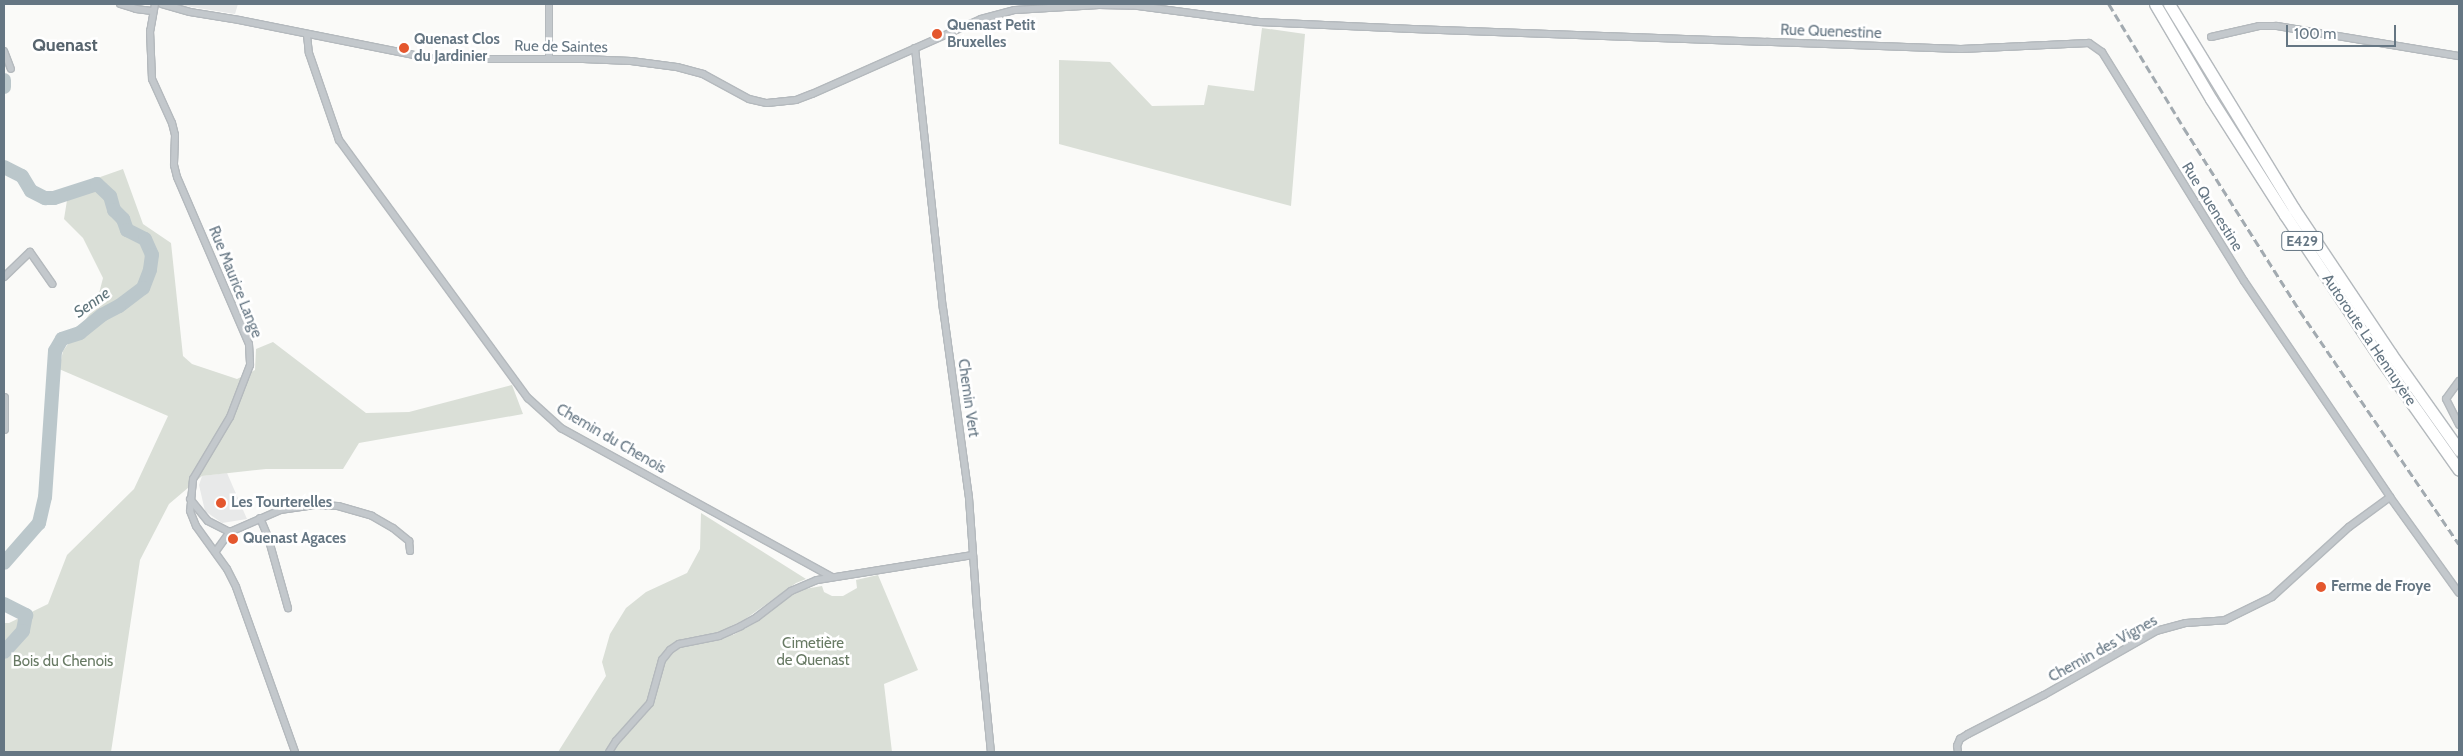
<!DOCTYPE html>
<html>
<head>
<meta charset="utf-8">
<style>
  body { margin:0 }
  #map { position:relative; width:2463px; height:756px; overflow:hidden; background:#fafaf8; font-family:Cabin,sans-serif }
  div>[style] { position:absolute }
  .built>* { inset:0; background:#e8e9e9 }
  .green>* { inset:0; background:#dadfd7 }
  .river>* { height:14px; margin:-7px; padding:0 7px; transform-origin:7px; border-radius:7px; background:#bbc7cb }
  .roads { filter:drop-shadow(1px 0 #b4b9bd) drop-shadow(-1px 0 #b4b9bd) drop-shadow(0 1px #b4b9bd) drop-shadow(0 -1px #b4b9bd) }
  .minor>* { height:6px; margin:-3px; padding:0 3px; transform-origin:3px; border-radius:3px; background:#c3c8cc }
  .tertiary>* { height:8px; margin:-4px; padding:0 4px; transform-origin:4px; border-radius:4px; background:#c3c8cc }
  .motorway>* { height:11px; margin:-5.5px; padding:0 5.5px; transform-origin:5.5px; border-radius:5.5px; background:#fff }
  .rail>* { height:2.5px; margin-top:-1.25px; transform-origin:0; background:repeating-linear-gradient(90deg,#a2aab0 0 8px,transparent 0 12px) }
  .dots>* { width:14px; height:14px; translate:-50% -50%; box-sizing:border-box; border:2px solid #fff; border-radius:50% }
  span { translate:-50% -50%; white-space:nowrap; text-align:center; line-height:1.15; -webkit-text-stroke:5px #fff; paint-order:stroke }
  .shield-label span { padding:1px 4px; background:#fff; border:1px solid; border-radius:4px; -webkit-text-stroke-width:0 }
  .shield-label { font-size:14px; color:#657683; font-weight:700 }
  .poi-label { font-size:15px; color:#657683; font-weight:700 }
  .left { translate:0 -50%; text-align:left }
  .street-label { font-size:15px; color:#657683 }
  .park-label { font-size:15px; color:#687a64 }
  .water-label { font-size:16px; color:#60757c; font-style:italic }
  .quarter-label { font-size:18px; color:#57646e; font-weight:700 }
  .frame { position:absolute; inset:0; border:5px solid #657683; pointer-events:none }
  .scale { position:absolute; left:2286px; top:25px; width:110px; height:22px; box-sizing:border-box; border:2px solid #657683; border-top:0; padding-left:6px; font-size:15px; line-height:18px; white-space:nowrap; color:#657683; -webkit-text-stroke:4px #fff; paint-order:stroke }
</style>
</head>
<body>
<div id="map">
  <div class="built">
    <i style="clip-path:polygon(173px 4px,238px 4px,235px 14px)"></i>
    <i style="clip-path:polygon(227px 473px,247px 519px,222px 523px,205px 511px,199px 485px,202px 476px)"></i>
  </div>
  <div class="green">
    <i style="clip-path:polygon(1262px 28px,1305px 34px,1291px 206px,1059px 144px,1059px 60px,1110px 62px,1152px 106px,1204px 105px,1208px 85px,1254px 91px)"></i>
    <i style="clip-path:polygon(123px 169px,143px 224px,171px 243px,183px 356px,192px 364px,237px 379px,255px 370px,256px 349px,273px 342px,366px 413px,409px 412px,512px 385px,523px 414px,359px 443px,343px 469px,266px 469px,202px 476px,169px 504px,140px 560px,111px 752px,4px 752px,4px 623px,9px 623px,48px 604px,67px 555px,134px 489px,168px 416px,59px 369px,63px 351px,96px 305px,103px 278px,83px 238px,64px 219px,69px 188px)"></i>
    <i style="clip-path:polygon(701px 513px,806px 579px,796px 583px,744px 620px,731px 626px,733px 635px,755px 623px,799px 590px,822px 586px,824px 592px,832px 596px,843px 596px,857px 588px,856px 580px,878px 575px,918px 670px,884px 684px,892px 752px,558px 752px,606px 676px,602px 662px,610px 634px,626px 608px,646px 592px,687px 573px,700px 549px)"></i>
  </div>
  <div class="river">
    <i style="left:4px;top:80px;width:7px;rotate:90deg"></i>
    <i style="left:4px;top:167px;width:20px;rotate:27deg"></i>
    <i style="left:22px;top:176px;width:17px;rotate:59deg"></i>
    <i style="left:31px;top:191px;width:16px;rotate:27deg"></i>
    <i style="left:45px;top:198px;width:9px"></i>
    <i style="left:54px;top:198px;width:45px;rotate:-18deg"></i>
    <i style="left:97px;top:184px;width:18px;rotate:43deg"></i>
    <i style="left:110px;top:196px;width:15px;rotate:74deg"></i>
    <i style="left:114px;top:210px;width:13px;rotate:45deg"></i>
    <i style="left:123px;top:219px;width:12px;rotate:70deg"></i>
    <i style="left:127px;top:230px;width:20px;rotate:27deg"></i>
    <i style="left:145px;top:239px;width:17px;rotate:66deg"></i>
    <i style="left:152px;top:255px;width:15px;rotate:98deg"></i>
    <i style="left:150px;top:270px;width:19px;rotate:111deg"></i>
    <i style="left:143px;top:288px;width:30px;rotate:143deg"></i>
    <i style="left:119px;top:306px;width:19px;rotate:152deg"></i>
    <i style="left:102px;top:315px;width:28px;rotate:141deg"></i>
    <i style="left:80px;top:333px;width:19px;rotate:162deg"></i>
    <i style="left:62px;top:339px;width:14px;rotate:120deg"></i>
    <i style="left:55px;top:351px;width:146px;rotate:93.9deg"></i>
    <i style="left:45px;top:497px;width:27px;rotate:103deg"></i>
    <i style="left:39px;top:523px;width:53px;rotate:131.2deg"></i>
    <i style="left:4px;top:604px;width:25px;rotate:27deg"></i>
    <i style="left:26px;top:615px;width:16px;rotate:101deg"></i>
    <i style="left:23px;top:631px;width:28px;rotate:132deg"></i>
  </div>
  <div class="roads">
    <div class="minor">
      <i style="left:120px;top:4px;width:17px;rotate:17deg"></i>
      <i style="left:136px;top:9px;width:16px;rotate:7deg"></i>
      <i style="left:155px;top:4px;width:27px;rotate:100deg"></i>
      <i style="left:150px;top:31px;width:48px;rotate:87.6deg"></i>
      <i style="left:152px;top:79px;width:48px;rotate:65.6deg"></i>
      <i style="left:172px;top:123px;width:12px;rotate:76deg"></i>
      <i style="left:175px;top:135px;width:30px;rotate:92deg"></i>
      <i style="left:174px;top:165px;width:12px;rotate:76deg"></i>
      <i style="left:177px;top:177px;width:182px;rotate:66.7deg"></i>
      <i style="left:249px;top:344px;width:21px;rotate:87deg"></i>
      <i style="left:250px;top:365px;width:56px;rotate:111deg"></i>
      <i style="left:230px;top:417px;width:72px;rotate:120.8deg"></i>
      <i style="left:193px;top:479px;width:32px;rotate:95deg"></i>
      <i style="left:190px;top:511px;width:16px;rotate:68deg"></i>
      <i style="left:196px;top:526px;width:53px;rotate:54.2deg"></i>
      <i style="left:227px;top:569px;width:20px;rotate:63deg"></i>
      <i style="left:236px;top:587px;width:175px;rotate:70.3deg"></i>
      <i style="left:162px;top:4px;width:29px;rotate:16deg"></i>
      <i style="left:190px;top:12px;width:50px;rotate:9.3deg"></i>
      <i style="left:239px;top:20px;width:199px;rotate:11.3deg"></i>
      <i style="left:434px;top:59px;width:149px"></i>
      <i style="left:583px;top:59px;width:48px;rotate:2.4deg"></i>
      <i style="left:631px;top:61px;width:46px;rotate:7.4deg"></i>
      <i style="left:677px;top:67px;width:27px;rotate:15deg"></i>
      <i style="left:703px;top:74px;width:52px;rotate:28.5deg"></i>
      <i style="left:749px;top:99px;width:18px;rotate:13deg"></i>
      <i style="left:767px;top:103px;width:29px;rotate:-6deg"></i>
      <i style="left:796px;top:100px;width:17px;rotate:-21deg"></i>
      <i style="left:812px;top:94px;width:185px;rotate:-23.9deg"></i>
      <i style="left:981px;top:19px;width:35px;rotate:-15deg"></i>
      <i style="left:1015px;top:10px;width:84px;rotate:-3.4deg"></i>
      <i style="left:1099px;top:5px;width:39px;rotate:1deg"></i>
      <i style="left:1138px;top:6px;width:122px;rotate:7.5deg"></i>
      <i style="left:1259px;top:22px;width:154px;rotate:2.6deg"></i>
      <i style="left:1413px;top:29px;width:548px;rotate:2.09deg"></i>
      <i style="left:1961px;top:49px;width:128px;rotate:-2.7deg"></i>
      <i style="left:2089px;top:43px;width:16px;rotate:35deg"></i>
      <i style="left:2102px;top:52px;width:269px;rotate:58.2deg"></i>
      <i style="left:2244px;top:281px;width:261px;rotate:55.9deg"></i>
      <i style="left:2390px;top:497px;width:118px;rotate:54.3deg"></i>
      <i style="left:307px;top:35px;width:18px;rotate:84deg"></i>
      <i style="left:309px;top:53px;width:92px;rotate:71deg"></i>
      <i style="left:339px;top:140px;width:320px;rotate:53.8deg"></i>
      <i style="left:528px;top:398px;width:45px;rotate:42.3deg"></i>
      <i style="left:561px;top:428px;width:309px;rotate:28.8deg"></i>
      <i style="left:2211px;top:37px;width:49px;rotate:-12.9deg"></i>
      <i style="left:2259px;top:26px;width:18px"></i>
      <i style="left:2277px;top:26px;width:184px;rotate:9.4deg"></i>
      <i style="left:915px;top:48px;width:262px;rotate:83.9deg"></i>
      <i style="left:943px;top:308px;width:192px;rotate:82.2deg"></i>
      <i style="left:969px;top:498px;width:112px;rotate:85.9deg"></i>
      <i style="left:977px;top:610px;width:143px;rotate:84.4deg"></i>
      <i style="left:4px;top:51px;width:19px;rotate:69deg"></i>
      <i style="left:549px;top:59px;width:55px;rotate:-90deg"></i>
      <i style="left:4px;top:277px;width:36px;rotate:-44deg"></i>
      <i style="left:30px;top:252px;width:39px;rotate:55deg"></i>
      <i style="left:2459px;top:381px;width:22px;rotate:126deg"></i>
      <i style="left:2446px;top:399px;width:29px;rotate:63deg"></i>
      <i style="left:190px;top:499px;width:28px;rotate:51deg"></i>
      <i style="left:208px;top:521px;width:25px;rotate:27deg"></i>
      <i style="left:260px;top:518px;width:21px;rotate:67deg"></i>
      <i style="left:268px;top:537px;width:74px;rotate:74.3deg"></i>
      <i style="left:216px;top:551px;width:24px;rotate:-54deg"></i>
      <i style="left:230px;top:532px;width:55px;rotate:-23.7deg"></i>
      <i style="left:280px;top:510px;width:37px;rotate:-8deg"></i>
      <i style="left:317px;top:505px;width:21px;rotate:3deg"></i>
      <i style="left:338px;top:506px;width:35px;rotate:16deg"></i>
      <i style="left:372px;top:516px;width:24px;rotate:30deg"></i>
      <i style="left:393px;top:528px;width:21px;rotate:39deg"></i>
      <i style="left:409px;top:541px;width:10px;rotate:84deg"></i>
      <i style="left:609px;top:752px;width:13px;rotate:-58deg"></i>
      <i style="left:616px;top:741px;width:51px;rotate:-48.2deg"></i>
      <i style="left:650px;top:703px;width:45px;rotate:-74.4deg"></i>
      <i style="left:662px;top:660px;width:13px;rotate:-51deg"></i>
      <i style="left:670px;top:650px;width:11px;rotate:-34deg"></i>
      <i style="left:679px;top:644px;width:41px;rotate:-11.3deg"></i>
      <i style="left:719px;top:636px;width:24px;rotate:-24deg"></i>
      <i style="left:741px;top:626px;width:18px;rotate:-29deg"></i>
      <i style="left:757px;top:617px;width:43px;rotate:-37.4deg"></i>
      <i style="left:791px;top:591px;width:28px;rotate:-23deg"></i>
      <i style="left:817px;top:580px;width:158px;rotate:-9.1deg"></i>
      <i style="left:1958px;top:752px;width:6px;rotate:-99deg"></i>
      <i style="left:1957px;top:746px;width:8px;rotate:-67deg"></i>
      <i style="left:1960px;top:739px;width:9px;rotate:-32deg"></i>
      <i style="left:1968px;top:734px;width:85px;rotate:-27.2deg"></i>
      <i style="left:2044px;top:695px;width:129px;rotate:-29.7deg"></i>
      <i style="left:2156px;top:631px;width:31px;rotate:-15deg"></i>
      <i style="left:2186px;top:623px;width:39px;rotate:-4deg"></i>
      <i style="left:2225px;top:620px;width:52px;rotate:-26.1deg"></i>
      <i style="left:2272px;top:597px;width:104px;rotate:-42.3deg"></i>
      <i style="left:2349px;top:527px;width:51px;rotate:-36.2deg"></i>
    </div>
    <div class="tertiary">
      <i style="left:4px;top:398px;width:31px;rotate:90deg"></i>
    </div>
    <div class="motorway">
      <i style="left:2155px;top:4px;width:110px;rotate:59.5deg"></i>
      <i style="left:2211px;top:99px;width:138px;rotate:57.5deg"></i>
      <i style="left:2285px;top:215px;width:175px;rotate:56.4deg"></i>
      <i style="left:2382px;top:361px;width:133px;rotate:54.8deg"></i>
      <i style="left:2169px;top:4px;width:240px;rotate:58.6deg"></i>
      <i style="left:2294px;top:209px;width:174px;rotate:56.2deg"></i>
      <i style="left:2391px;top:354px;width:118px;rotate:54.7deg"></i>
    </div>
  </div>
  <div class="rail">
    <i style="left:2109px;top:4px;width:145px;rotate:58.8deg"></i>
    <i style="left:2184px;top:128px;width:217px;rotate:57.6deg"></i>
    <i style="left:2300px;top:311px;width:282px;rotate:55.7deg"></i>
  </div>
  <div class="dots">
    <i style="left:937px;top:34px;background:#e4572e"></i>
    <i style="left:404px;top:48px;background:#e4572e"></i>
    <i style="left:221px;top:503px;background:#e4572e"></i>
    <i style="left:233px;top:539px;background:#e4572e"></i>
    <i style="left:2321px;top:587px;background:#e4572e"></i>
  </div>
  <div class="shield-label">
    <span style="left:2302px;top:241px">E429</span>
  </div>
  <div class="poi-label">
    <span class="left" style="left:947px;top:34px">Quenast Petit<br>Bruxelles</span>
    <span class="left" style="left:414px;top:48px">Quenast Clos<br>du Jardinier</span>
    <span class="left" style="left:231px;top:503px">Les Tourterelles</span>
    <span class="left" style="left:243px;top:539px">Quenast Agaces</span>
    <span class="left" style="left:2331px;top:587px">Ferme de Froye</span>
  </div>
  <div class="street-label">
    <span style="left:1831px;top:32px;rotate:2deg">Rue Quenestine</span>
    <span style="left:561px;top:47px;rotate:1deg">Rue de Saintes</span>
    <span style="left:2212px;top:207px;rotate:58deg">Rue Quenestine</span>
    <span style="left:235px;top:282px;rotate:68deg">Rue Maurice Lange</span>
    <span style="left:2369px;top:340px;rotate:56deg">Autoroute La Hennuyère</span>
    <span style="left:968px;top:398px;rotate:82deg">Chemin Vert</span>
    <span style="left:611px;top:439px;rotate:30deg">Chemin du Chenois</span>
    <span style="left:2103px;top:649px;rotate:-29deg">Chemin des Vignes</span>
  </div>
  <div class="park-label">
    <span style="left:813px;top:652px">Cimetière<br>de Quenast</span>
    <span style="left:63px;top:662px">Bois du Chenois</span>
  </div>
  <div class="water-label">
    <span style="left:92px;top:303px;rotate:-35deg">Senne</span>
  </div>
  <div class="quarter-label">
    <span style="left:65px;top:45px">Quenast</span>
  </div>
  <div class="frame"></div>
  <div class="scale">100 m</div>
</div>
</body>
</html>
